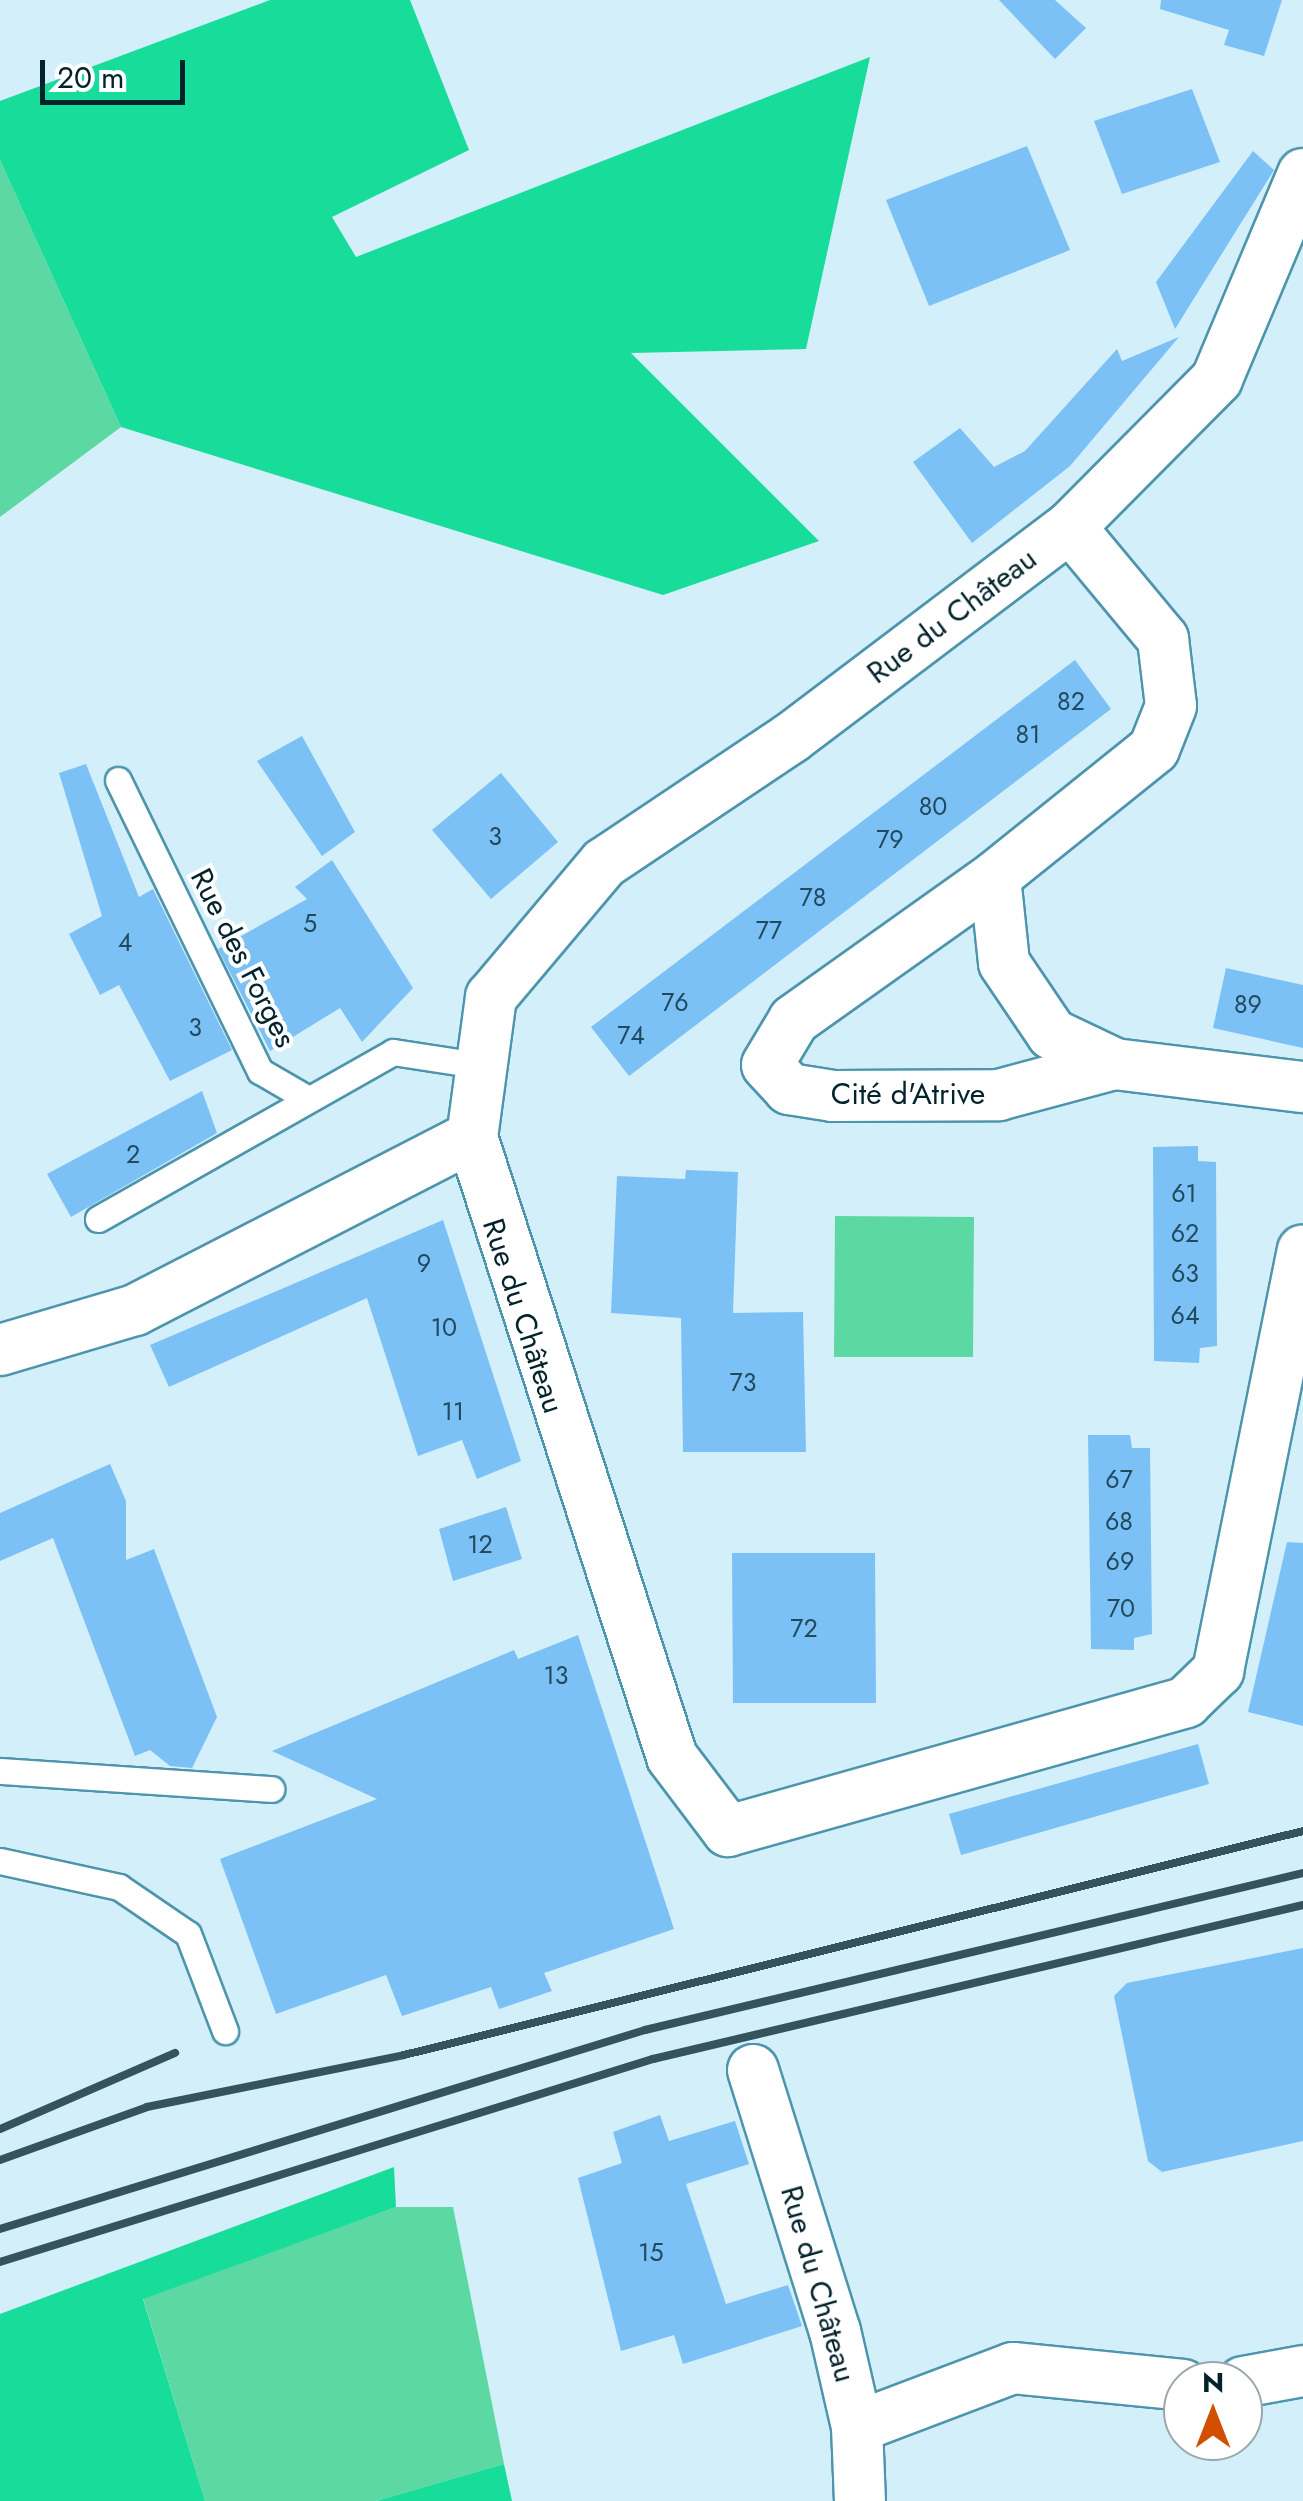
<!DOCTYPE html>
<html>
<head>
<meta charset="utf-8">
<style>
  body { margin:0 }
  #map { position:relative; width:1303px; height:2501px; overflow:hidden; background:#d3eff9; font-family:Jost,sans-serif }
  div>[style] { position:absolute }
  .green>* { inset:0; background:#5cd8a3 }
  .forest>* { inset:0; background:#18dc9a }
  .building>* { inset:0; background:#7cc1f5 }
  .roads { filter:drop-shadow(2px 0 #4d95ad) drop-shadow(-2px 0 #4d95ad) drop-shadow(0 2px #4d95ad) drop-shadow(0 -2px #4d95ad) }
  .service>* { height:25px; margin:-12.5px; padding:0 12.5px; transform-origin:12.5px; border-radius:12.5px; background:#fff }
  .minor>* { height:50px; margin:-25px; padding:0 25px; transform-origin:25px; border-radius:25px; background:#fff }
  .rail>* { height:8px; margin:-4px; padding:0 4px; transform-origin:4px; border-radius:4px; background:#34535d }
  span { translate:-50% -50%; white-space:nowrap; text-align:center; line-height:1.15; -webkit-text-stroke:8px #fff; paint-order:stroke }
  .number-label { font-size:25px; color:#214a5e }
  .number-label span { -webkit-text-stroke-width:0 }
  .street-label { font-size:30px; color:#03232c }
  .north { position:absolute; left:1163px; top:2361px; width:100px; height:100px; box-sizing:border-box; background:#fff; border:2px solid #9aa7ab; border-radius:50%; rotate:0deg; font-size:28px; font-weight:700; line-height:40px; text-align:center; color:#03232c }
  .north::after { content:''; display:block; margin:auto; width:35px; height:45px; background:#d34f00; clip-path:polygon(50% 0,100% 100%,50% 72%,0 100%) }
  .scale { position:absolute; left:40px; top:60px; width:145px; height:45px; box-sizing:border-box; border:5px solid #03232c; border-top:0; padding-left:12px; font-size:30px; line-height:35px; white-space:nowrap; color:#03232c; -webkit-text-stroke:8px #fff; paint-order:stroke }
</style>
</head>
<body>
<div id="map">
  <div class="green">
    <i style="clip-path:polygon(0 160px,121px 427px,0 517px)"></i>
    <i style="clip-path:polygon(835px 1216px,974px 1217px,973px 1357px,834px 1357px)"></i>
    <i style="clip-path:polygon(396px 2207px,453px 2207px,504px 2464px,376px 2501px,205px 2501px,143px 2298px)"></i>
  </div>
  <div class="forest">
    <i style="clip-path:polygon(270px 0,410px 0,469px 150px,332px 217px,356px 257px,870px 57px,806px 349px,631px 353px,819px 541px,663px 595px,121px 427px,0 160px,0 101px)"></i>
    <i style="clip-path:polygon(394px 2167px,396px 2207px,143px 2299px,205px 2501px,0 2501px,0 2314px)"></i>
    <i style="clip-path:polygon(504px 2464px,512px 2501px,376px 2501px)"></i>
  </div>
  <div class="building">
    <i style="clip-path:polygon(999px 0,1055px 0,1086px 28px,1055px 59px)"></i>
    <i style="clip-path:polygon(1161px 0,1282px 0,1264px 56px,1224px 45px,1229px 30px,1160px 9px)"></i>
    <i style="clip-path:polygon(1192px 89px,1220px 162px,1122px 194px,1094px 121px)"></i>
    <i style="clip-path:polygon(1027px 146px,1070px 250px,929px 306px,886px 200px)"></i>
    <i style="clip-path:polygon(1253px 151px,1274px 170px,1175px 329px,1156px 282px)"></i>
    <i style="clip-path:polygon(1179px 337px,1070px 466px,972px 543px,913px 462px,960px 428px,994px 467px,1025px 451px,1117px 349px,1122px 361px)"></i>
    <i style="clip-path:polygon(1075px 660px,1111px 709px,629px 1076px,591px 1027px)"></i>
    <i style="clip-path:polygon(302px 736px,355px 832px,322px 856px,257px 761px)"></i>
    <i style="clip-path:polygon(86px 764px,139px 897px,153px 889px,232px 1050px,170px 1081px,119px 985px,100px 995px,69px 934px,102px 916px,59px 773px)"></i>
    <i style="clip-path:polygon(501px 773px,558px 842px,491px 899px,432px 830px)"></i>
    <i style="clip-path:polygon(332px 860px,413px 988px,362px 1042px,340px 1008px,270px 1051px,218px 949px,307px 899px,295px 887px)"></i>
    <i style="clip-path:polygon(1226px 968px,1303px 985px,1303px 1048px,1213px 1028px)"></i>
    <i style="clip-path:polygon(202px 1091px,217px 1133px,71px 1217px,47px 1174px)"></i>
    <i style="clip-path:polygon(1198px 1146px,1198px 1161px,1216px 1162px,1217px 1346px,1200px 1348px,1199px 1363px,1154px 1361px,1153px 1147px)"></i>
    <i style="clip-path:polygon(686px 1170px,738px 1172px,733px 1313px,803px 1312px,806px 1452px,683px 1452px,681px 1318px,611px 1313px,617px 1176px,685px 1179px)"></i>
    <i style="clip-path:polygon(443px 1220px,521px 1461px,477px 1479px,462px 1440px,418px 1456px,367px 1298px,169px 1387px,150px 1345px)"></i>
    <i style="clip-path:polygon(1088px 1435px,1130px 1435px,1132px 1448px,1150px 1448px,1152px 1634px,1134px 1638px,1134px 1650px,1091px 1649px)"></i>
    <i style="clip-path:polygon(110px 1464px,126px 1501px,126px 1560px,154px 1549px,217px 1717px,192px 1768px,170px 1766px,150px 1750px,135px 1756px,53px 1538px,0 1561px,0 1513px)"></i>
    <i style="clip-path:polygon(506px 1507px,522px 1559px,453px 1581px,439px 1529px)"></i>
    <i style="clip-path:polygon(1287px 1542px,1303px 1543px,1303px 1726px,1248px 1712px)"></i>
    <i style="clip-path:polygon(732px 1553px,875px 1553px,876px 1703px,733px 1703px)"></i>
    <i style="clip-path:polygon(578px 1635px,674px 1929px,544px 1973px,552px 1991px,499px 2009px,491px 1987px,402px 2016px,386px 1975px,276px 2014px,220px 1859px,377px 1799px,272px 1751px,514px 1650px,518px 1659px)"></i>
    <i style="clip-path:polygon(1198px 1744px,1209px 1784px,961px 1855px,949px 1814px)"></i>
    <i style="clip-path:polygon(1303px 1948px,1303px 2141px,1162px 2172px,1148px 2161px,1114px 1996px,1127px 1983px)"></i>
    <i style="clip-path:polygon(660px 2115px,669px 2141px,735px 2121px,749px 2164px,686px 2184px,726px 2304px,788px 2285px,802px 2326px,683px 2364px,674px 2335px,621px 2351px,578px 2178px,622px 2163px,613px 2132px)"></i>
  </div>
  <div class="roads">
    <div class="service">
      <i style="left:118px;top:780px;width:324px;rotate:64deg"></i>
      <i style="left:260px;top:1071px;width:50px;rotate:30.2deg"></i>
      <i style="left:98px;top:1219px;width:339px;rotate:-29.5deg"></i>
      <i style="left:393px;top:1052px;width:92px;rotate:8.7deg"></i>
      <i style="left:0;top:1771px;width:272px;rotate:3.8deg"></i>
      <i style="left:0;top:1861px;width:122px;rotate:12.3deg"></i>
      <i style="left:119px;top:1887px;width:83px;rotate:34.3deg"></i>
      <i style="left:188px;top:1934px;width:104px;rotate:69.1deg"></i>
    </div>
    <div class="minor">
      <i style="left:1303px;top:174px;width:222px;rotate:112.8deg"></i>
      <i style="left:1217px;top:379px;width:209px;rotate:134.8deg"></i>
      <i style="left:1070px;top:527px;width:350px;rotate:142.9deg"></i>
      <i style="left:791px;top:738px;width:225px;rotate:146.2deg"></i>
      <i style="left:604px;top:863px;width:175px;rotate:130.1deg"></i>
      <i style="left:491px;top:997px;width:141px;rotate:97.7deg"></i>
      <i style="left:472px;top:1137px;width:651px;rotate:72.12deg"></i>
      <i style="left:672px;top:1757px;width:93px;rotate:52.9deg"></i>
      <i style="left:728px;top:1831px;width:476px;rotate:-15.7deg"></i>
      <i style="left:1186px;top:1702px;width:45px;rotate:-44.1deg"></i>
      <i style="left:1218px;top:1671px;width:429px;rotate:-78.6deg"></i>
      <i style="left:1070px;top:527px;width:146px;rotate:50.3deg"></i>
      <i style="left:1163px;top:639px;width:67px;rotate:83.2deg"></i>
      <i style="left:1171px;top:706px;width:46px;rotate:111.6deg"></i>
      <i style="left:1154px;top:749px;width:204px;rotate:141.2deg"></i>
      <i style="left:995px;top:877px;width:86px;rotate:84deg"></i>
      <i style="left:1004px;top:963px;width:86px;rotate:55.9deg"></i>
      <i style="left:1052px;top:1034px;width:70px;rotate:25.5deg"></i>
      <i style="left:1115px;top:1064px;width:189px;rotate:7deg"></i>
      <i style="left:995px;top:877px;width:247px;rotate:144.6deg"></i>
      <i style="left:794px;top:1020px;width:52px;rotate:121deg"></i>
      <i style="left:767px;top:1065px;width:33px;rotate:47deg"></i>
      <i style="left:789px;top:1089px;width:45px;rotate:9deg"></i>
      <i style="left:833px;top:1096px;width:166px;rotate:-0.3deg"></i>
      <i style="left:999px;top:1095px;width:120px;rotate:-15deg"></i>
      <i style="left:0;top:1350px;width:141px;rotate:-16.5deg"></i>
      <i style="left:135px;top:1310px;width:379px;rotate:-27.2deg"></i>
      <i style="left:753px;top:2070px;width:274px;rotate:72.6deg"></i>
      <i style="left:835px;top:2331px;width:98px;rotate:77.1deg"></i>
      <i style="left:857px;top:2427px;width:74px;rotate:87.7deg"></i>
      <i style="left:1243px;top:2382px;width:61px;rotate:-10.4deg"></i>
      <i style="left:857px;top:2427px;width:167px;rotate:-20.7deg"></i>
      <i style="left:1013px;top:2368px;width:171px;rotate:5.7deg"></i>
    </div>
  </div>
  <div class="rail">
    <i style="left:0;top:2129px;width:191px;rotate:-23.5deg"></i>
    <i style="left:0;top:2160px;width:156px;rotate:-19.8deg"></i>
    <i style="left:147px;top:2107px;width:262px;rotate:-11.4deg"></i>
    <i style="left:404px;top:2055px;width:926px;rotate:-13.99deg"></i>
    <i style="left:0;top:2229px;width:675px;rotate:-17.15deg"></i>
    <i style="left:645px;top:2030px;width:676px;rotate:-13.42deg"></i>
    <i style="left:0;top:2262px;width:684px;rotate:-17.27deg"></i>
    <i style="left:653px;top:2059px;width:668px;rotate:-13.33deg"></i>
  </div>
  <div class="number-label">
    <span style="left:1071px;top:701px">82</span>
    <span style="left:1028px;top:734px">81</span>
    <span style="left:933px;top:806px">80</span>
    <span style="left:495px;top:836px">3</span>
    <span style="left:890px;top:839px">79</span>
    <span style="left:813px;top:897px">78</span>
    <span style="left:310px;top:923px">5</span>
    <span style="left:769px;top:930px">77</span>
    <span style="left:125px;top:942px">4</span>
    <span style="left:675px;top:1002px">76</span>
    <span style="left:1248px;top:1004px">89</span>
    <span style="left:195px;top:1027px">3</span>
    <span style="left:631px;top:1035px">74</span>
    <span style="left:133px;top:1154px">2</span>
    <span style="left:1184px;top:1193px">61</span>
    <span style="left:1185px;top:1233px">62</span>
    <span style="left:424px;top:1263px">9</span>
    <span style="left:1185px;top:1273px">63</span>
    <span style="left:1185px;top:1315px">64</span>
    <span style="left:444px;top:1327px">10</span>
    <span style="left:743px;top:1382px">73</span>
    <span style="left:453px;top:1411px">11</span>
    <span style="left:1119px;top:1479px">67</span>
    <span style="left:1119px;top:1521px">68</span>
    <span style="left:480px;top:1544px">12</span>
    <span style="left:1120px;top:1561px">69</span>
    <span style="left:1121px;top:1608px">70</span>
    <span style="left:804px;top:1628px">72</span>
    <span style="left:556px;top:1675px">13</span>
    <span style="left:651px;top:2252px">15</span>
  </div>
  <div class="street-label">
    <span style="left:952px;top:616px;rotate:-37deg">Rue du Château</span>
    <span style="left:243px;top:958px;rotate:63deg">Rue des Forges</span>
    <span style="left:908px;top:1094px">Cité d'Atrive</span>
    <span style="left:523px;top:1316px;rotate:72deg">Rue du Château</span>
    <span style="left:818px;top:2284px;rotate:74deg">Rue du Château</span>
  </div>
  <div class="north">N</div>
  <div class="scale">20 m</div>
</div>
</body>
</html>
